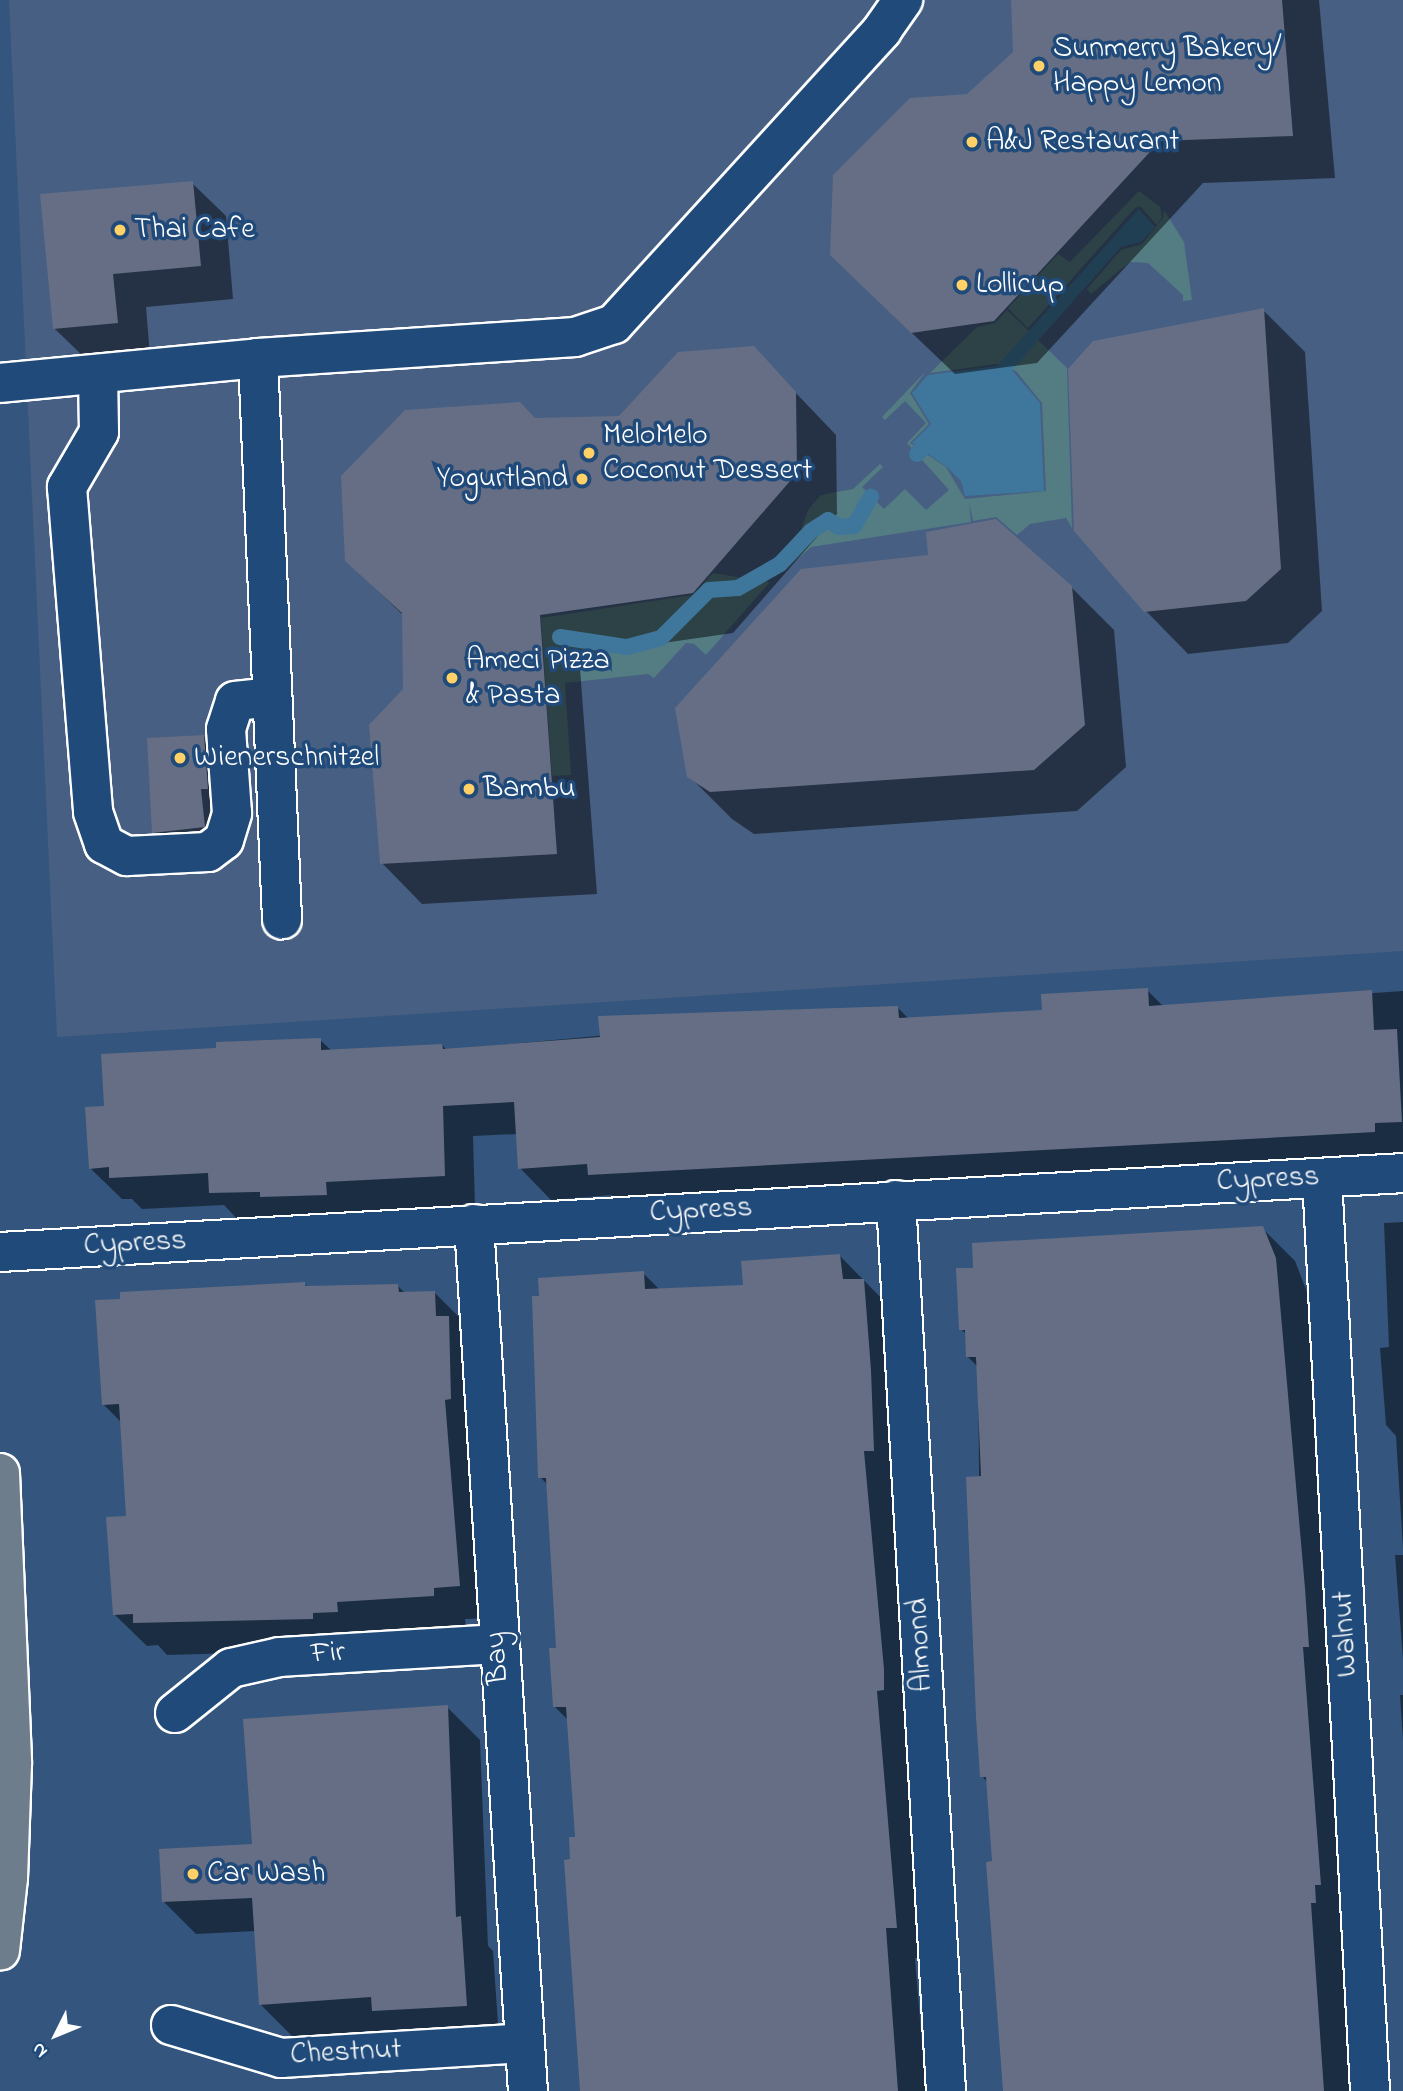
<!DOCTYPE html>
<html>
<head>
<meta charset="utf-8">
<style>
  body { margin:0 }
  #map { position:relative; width:1403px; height:2091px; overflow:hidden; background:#34557d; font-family:"Indie Flower",sans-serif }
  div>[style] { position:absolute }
  .built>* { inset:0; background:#475f82 }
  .green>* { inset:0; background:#537c83 }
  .water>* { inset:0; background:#3f769b }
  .shadow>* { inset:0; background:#0007 }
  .stream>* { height:16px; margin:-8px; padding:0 8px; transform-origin:8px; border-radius:8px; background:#3f769b }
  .building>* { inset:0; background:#656e85 }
  .roads { filter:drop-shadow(2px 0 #fff) drop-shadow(-2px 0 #fff) drop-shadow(0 2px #fff) drop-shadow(0 -2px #fff) }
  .minor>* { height:38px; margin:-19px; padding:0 19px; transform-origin:19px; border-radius:19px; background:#1f4a7a }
  .major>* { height:38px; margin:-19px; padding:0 19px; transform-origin:19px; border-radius:19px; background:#6d7d8c }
  .dots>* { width:19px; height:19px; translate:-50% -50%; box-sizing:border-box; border:4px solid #1f4a7a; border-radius:50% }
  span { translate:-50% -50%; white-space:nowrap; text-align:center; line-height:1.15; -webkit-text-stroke:7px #1f4a7a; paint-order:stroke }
  .poi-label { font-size:30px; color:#fff }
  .left { translate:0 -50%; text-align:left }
  .right { translate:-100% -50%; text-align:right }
  .street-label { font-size:30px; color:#fff }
  .north { position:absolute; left:21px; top:2000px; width:70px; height:70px; -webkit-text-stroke:5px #1f4a7a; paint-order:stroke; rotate:227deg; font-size:19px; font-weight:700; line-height:28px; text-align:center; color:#fff }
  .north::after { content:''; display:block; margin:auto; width:24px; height:32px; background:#fff; clip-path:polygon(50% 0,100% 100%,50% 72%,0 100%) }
</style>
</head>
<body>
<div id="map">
  <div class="built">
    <i style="clip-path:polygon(9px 0,1403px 0,1403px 951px,57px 1037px)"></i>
  </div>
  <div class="green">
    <i style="clip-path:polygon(1139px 191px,1160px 207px,1162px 217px,1157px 225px,1140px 206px,1135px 208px,1028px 328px,1008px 308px,1058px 254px,1070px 262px)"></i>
    <i style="clip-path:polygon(1164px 210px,1184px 242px,1192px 300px,1183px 301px,1183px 295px,1148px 263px,1130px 262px,1091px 294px,1087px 289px,1121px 250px,1142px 244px,1163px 218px)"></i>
    <i style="clip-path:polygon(1007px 310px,1067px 368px,1072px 528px,1066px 518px,1030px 524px,1017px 535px,996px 517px,973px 521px,969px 502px,971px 522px,811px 547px,784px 571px,775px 562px,797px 542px,808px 510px,821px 495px,853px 489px,880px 464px,883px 467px,862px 487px,884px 509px,905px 489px,926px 510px,949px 490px,907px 443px,926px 423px,905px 401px,885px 420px,882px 417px,926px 371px,910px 393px,929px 424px,910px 443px,946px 467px,965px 499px,1046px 491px,1042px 403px,1016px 371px,996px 364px,930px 373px,977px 327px,995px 323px)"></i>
    <i style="clip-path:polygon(759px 570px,769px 583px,706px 655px,694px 644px,686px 643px,654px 678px,648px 674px,565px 683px,571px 775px,552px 776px,541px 618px,693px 595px,713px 573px,743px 578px)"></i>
  </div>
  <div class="water">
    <i style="clip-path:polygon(1139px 209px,1155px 227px,1141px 242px,1121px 247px,1012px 370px,1040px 403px,1044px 491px,965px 496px,961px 481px,947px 467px,912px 443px,931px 424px,912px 393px,928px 375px,997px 366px)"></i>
  </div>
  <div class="shadow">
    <i style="clip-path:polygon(1013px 0,1319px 0,1335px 178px,1203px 183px,1037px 363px,955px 374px,874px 297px,968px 96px,1014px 52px)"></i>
    <i style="clip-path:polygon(192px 183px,226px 216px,233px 299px,146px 307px,150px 356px,88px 361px,54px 328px)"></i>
    <i style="clip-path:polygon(1263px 310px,1305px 352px,1322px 611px,1288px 643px,1188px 654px,1146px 611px)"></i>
    <i style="clip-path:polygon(753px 348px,836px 435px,837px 514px,733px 633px,579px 655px,597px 894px,422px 904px,382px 863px,405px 690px,404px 616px,346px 560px,535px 419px,620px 418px)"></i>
    <i style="clip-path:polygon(1071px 587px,1114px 630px,1126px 767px,1077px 811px,754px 834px,732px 819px,689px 776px)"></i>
    <i style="clip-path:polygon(204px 736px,227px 760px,227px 850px,177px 855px,154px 832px)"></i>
    <i style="clip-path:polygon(1147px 990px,1164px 1007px,1403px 991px,1403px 1163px,621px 1205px,611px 1195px,551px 1200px,520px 1168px,518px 1134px,473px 1136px,475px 1207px,242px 1224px,224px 1205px,142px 1209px,132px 1199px,122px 1199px,90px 1168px,106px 1107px,218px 1049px,320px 1040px,332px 1051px,442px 1045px,447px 1050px,898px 1008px,909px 1019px,1044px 1012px)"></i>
    <i style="clip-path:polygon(1403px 1222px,1403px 1549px,1396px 1436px,1386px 1425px,1380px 1348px,1389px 1347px,1384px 1223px)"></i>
    <i style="clip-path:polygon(1262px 1228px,1295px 1261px,1307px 1292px,1337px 1622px,1356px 2091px,1004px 2091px,988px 1863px,994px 1863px,988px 1783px,982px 1776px,978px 1367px,968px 1357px,967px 1335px,961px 1329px,974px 1269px)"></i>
    <i style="clip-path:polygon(840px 1256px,894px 1311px,927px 1958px,915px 1958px,925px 2081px,935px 2091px,581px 2091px,572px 1861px,576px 1839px,568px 1720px,555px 1707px,558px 1650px,548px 1485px,540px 1477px,643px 1273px,660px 1290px,745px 1287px)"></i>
    <i style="clip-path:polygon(304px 1284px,308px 1288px,398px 1286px,405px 1293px,435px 1293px,467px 1325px,491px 1618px,465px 1619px,466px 1628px,345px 1650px,167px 1655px,158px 1645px,147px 1646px,114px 1614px,128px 1518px,122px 1423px,104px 1405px)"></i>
    <i style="clip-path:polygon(1395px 1555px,1403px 1555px,1403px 1660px)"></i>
    <i style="clip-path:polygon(1400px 1695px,1403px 1695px,1403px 1740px)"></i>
    <i style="clip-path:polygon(447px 1707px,480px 1740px,488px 1946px,493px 1951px,499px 2039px,407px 2044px,394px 2030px,293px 2037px,260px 2004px,256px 1931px,196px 1934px,163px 1901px,254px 1845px)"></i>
  </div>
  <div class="stream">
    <i style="left:917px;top:454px;width:4px;rotate:-45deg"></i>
    <i style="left:560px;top:637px;width:68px;rotate:8.5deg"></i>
    <i style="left:627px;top:647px;width:35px;rotate:-15deg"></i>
    <i style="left:661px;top:638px;width:68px;rotate:-45deg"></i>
    <i style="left:709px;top:590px;width:29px;rotate:-4deg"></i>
    <i style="left:738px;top:588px;width:48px;rotate:-29.7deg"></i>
    <i style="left:780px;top:564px;width:45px;rotate:-46.8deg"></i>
    <i style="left:811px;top:531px;width:20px;rotate:-33deg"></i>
    <i style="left:828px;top:520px;width:13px;rotate:32deg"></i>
    <i style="left:839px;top:527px;width:15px;rotate:-4deg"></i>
    <i style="left:854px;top:526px;width:34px;rotate:-60deg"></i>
  </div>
  <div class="building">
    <i style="clip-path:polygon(1011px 0,1282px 0,1293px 136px,1160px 141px,994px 321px,911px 333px,830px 255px,833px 175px,910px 98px,967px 94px,1013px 52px)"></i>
    <i style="clip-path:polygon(193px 181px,201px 266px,113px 274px,118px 323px,53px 329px,40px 194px)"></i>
    <i style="clip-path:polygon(1264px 308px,1281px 569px,1246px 601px,1144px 612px,1074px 531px,1068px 369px,1093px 341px)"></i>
    <i style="clip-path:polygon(754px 346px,796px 392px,797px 473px,693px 593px,540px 615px,557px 854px,380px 864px,369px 725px,403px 689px,402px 613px,345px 561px,341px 476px,405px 410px,520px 402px,535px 418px,619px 416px,678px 352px)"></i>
    <i style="clip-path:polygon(996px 519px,1072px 586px,1085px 725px,1034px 770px,710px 792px,687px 777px,675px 708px,801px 569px,928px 555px,926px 532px)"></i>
    <i style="clip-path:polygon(204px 735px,208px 789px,201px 789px,205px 827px,152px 833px,147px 738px)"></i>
    <i style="clip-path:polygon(1148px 988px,1149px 1006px,1372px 990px,1374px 1030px,1397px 1029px,1402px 1122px,1375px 1123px,1375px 1132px,588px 1175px,587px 1164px,518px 1169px,514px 1102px,443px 1106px,445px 1176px,326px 1182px,327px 1195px,260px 1197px,260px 1192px,209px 1193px,208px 1173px,109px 1178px,109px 1167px,89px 1169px,85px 1107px,104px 1106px,101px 1054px,216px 1048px,216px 1042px,321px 1038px,321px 1050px,442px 1044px,443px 1049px,600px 1037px,598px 1016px,898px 1006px,899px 1018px,1042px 1010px,1041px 994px)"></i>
    <i style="clip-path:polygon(1263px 1226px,1276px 1258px,1305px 1588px,1309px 1647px,1303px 1647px,1321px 1885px,1315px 1885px,1316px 1903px,1311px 1903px,1324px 2091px,1003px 2091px,986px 1862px,992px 1861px,986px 1777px,980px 1777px,976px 1717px,966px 1477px,981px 1476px,976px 1357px,966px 1357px,965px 1330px,959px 1330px,956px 1268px,973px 1268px,972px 1243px)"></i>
    <i style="clip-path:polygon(840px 1254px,843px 1279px,864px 1279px,871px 1370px,874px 1451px,864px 1451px,884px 1669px,884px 1690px,877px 1691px,897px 1928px,886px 1928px,898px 2091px,580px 2091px,564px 1860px,570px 1859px,569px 1837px,575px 1837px,566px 1707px,553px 1707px,549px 1648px,556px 1648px,546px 1478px,538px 1478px,532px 1296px,539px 1296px,538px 1278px,644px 1271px,645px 1289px,743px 1285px,741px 1261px)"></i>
    <i style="clip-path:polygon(305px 1282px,305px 1286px,398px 1284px,399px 1292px,435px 1291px,436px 1316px,449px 1316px,451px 1399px,445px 1400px,460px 1586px,434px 1588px,434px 1596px,337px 1602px,338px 1612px,313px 1613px,313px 1619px,133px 1623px,133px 1614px,113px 1615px,106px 1517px,126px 1516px,119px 1404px,102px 1405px,95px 1300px,120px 1299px,120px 1292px)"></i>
    <i style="clip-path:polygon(448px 1705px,456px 1917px,461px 1916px,467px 2006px,372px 2011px,371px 1997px,259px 2005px,252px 1898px,162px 1902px,159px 1849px,252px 1844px,243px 1719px)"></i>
  </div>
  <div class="roads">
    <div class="minor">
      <i style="left:258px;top:358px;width:562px;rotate:87.55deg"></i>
      <i style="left:98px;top:374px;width:58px;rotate:89deg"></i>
      <i style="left:99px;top:432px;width:64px;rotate:120.2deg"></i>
      <i style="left:67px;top:487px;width:326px;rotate:85.4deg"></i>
      <i style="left:93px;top:812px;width:34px;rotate:71deg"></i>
      <i style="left:104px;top:844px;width:26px;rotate:28deg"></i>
      <i style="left:127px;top:856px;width:81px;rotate:-2.8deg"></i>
      <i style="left:208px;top:852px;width:20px;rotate:-37deg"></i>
      <i style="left:224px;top:840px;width:28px;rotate:-73deg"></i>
      <i style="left:232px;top:813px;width:84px;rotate:-94.1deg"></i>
      <i style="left:226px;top:729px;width:29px;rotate:-72deg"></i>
      <i style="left:235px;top:701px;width:36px;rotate:-6deg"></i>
      <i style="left:0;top:383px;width:259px;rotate:-5.5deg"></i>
      <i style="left:258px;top:358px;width:318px;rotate:-3.8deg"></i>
      <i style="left:575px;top:337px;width:41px;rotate:-18.4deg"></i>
      <i style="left:614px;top:324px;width:398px;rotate:-47.6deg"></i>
      <i style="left:882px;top:30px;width:37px;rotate:-55deg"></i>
      <i style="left:1322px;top:1178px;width:914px;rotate:86.99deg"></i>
      <i style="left:896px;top:1200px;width:892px;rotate:86.79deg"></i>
      <i style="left:474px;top:1224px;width:869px;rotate:86.44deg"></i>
      <i style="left:0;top:1252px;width:1405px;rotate:-3.22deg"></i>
      <i style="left:175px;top:1713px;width:72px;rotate:-38.8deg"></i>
      <i style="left:231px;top:1668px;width:50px;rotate:-12.7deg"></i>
      <i style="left:280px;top:1657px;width:217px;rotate:-3.4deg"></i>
      <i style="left:171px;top:2025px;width:115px;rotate:16.7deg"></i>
      <i style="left:281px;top:2058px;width:244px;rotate:-3.5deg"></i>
    </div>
    <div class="major">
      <i style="left:0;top:1473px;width:291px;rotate:87.6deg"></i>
      <i style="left:12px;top:1764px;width:114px;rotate:92deg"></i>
      <i style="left:8px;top:1878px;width:73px;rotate:96.3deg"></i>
    </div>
  </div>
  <div class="dots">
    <i style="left:1039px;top:66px;background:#ffd166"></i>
    <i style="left:972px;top:142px;background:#ffd166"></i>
    <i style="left:120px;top:230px;background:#ffd166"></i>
    <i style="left:962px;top:285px;background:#ffd166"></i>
    <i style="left:589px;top:453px;background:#ffd166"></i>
    <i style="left:582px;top:479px;background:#ffd166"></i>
    <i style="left:452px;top:678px;background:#ffd166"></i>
    <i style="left:180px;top:758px;background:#ffd166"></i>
    <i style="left:469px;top:789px;background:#ffd166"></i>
    <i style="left:193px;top:1874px;background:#ffd166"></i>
  </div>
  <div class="poi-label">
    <span class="left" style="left:1053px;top:66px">Sunmerry Bakery/<br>Happy Lemon</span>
    <span class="left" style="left:986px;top:142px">A&amp;J Restaurant</span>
    <span class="left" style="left:134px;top:230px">Thai Cafe</span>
    <span class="left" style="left:976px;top:285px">Lollicup</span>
    <span class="left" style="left:603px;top:453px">MeloMelo<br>Coconut Dessert</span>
    <span class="right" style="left:568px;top:479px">Yogurtland</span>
    <span class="left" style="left:466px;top:678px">Ameci Pizza<br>&amp; Pasta</span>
    <span class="left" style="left:194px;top:758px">Wienerschnitzel</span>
    <span class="left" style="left:483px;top:789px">Bambu</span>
    <span class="left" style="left:207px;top:1874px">Car Wash</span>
  </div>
  <div class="street-label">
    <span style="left:1268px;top:1180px;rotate:-3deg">Cypress</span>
    <span style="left:701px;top:1211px;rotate:-3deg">Cypress</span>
    <span style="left:135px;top:1244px;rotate:-3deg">Cypress</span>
    <span style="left:1346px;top:1634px;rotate:-93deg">Walnut</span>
    <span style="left:921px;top:1645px;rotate:-93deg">Almond</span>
    <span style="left:328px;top:1654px;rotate:-3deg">Fir</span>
    <span style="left:498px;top:1658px;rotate:-94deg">Bay</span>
    <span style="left:346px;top:2053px;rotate:-3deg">Chestnut</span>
  </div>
  <div class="north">N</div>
</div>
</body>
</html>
